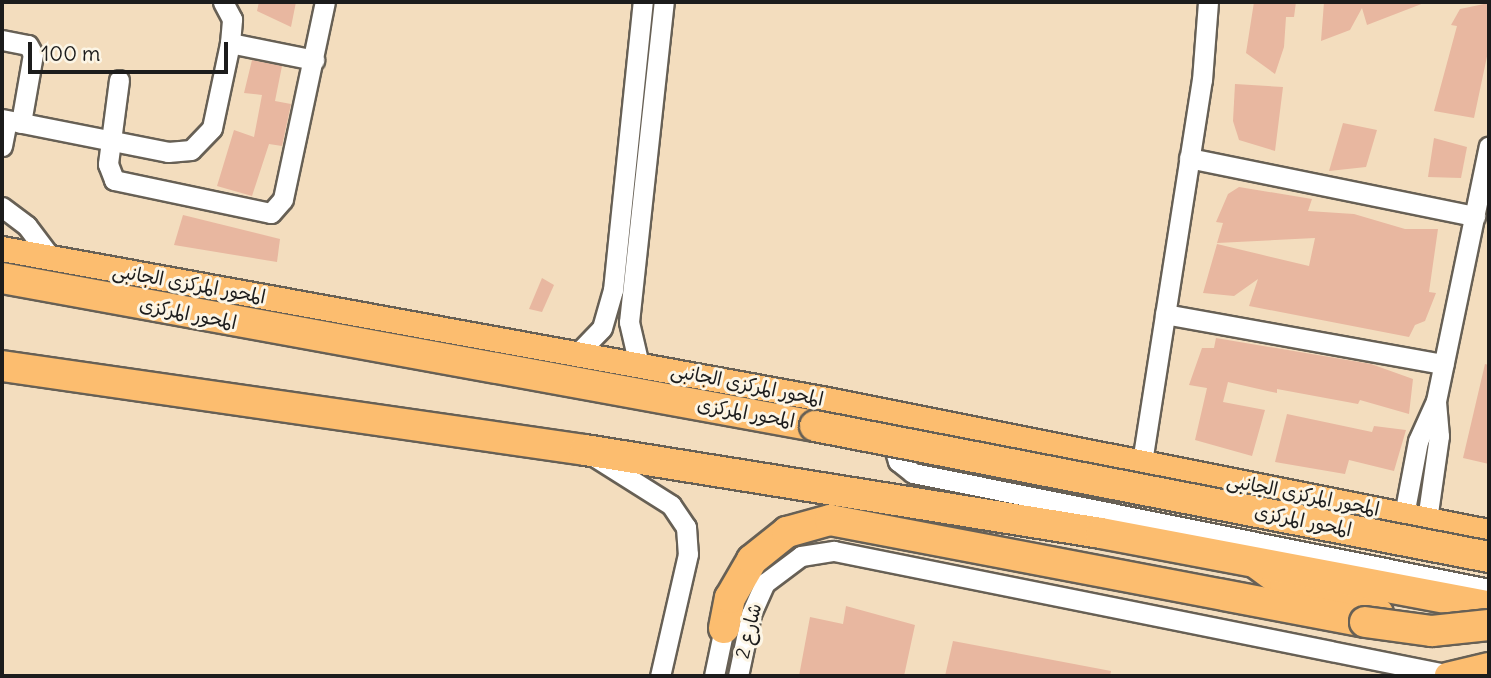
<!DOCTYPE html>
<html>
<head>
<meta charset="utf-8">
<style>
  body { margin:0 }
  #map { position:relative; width:1491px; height:678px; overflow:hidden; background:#f3ddbe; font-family:Delius,"Playpen Sans Arabic",sans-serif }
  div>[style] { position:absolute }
  .building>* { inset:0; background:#e8b7a0 }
  .roads { filter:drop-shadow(2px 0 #676055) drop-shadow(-2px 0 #676055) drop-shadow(0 2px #676055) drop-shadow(0 -2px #676055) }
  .minor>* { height:19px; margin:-9.5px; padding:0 9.5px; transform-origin:9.5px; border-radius:9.5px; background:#fff }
  .major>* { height:24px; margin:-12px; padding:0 12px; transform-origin:12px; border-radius:12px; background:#fcbd6f }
  .highway>* { height:30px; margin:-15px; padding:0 15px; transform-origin:15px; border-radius:15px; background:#fcbd6f }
  .bridges { filter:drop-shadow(2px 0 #676055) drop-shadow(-2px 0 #676055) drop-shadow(0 2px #676055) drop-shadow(0 -2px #676055) }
  .highway-bridge>* { height:30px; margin:-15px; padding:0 15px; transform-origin:15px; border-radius:15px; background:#fcbd6f }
  span { translate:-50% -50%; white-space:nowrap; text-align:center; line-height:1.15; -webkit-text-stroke:6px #fcf5e5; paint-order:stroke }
  .street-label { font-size:19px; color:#1c1c1c }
  .frame { position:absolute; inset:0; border:4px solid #1c1c1c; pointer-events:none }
  .scale { position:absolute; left:28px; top:42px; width:200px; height:32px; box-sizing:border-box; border:4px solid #1c1c1c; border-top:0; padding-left:9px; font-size:21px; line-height:24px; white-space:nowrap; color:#1c1c1c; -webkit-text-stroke:5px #fcf5e5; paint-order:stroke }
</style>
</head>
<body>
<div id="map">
  <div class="building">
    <i style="clip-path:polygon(259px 2px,296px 2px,291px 27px,257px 11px)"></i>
    <i style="clip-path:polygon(1254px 2px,1296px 2px,1294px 17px,1286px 17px,1284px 47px,1275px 74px,1246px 53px)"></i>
    <i style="clip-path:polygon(1324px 2px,1423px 2px,1424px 3px,1367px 25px,1362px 8px,1350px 30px,1321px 41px)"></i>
    <i style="clip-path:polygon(1489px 3px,1489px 47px,1474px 118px,1434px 111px,1457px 26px,1451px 25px,1460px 9px)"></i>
    <i style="clip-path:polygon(252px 60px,282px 66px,275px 101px,291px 104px,282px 146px,269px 144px,252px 196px,217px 186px,234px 130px,254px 137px,262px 95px,244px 93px)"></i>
    <i style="clip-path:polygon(1235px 84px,1283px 87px,1275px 151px,1239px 140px,1233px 121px)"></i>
    <i style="clip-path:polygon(1343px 123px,1377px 130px,1366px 167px,1329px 171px)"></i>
    <i style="clip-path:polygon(1434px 138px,1467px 147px,1461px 178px,1428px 177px)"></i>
    <i style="clip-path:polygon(1239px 187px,1312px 199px,1308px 211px,1354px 214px,1405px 229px,1438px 229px,1429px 292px,1436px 293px,1425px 321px,1415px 325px,1409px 337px,1249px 306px,1258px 279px,1234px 296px,1203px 293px,1217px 244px,1309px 266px,1315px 238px,1217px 243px,1223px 223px,1216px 222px,1228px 194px)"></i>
    <i style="clip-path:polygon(183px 215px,280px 239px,277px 262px,174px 245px)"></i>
    <i style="clip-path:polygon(542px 278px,554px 285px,542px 312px,529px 309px)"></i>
    <i style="clip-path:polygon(1216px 338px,1371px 364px,1413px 379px,1409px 414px,1360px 400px,1358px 404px,1277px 389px,1277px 393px,1228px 382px,1223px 402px,1265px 410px,1252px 456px,1195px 440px,1207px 388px,1189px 385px,1202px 348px,1214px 348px)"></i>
    <i style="clip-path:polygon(1485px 364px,1489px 365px,1489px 464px,1463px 458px)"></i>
    <i style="clip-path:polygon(1287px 414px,1372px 432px,1374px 426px,1406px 430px,1394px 471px,1349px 460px,1345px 474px,1275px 462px)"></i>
    <i style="clip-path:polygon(846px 606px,915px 625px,904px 676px,799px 676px,810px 617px,843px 624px)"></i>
    <i style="clip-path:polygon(953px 641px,1111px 671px,1110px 676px,945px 676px)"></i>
  </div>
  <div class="roads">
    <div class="minor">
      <i style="left:2px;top:40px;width:26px;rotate:11deg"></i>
      <i style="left:28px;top:45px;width:10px;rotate:61deg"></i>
      <i style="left:33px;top:54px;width:70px;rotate:99.9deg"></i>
      <i style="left:230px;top:43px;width:86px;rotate:11.4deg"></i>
      <i style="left:119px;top:80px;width:85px;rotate:97.5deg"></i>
      <i style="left:108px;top:164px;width:17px;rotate:69deg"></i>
      <i style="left:114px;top:180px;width:160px;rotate:11.9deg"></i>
      <i style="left:271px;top:213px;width:18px;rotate:-49deg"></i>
      <i style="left:283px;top:199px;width:201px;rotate:-78deg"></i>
      <i style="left:2px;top:119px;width:169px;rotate:11.2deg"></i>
      <i style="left:168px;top:152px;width:23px;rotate:-5deg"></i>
      <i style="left:191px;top:150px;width:30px;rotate:-46deg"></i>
      <i style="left:212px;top:128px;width:87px;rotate:-78deg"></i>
      <i style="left:230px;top:43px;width:24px;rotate:-85deg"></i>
      <i style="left:232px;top:19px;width:19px;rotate:-118deg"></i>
      <i style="left:2px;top:146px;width:26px;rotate:-79deg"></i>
      <i style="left:1189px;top:158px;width:292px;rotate:11.5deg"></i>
      <i style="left:2px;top:207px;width:31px;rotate:37deg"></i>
      <i style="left:27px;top:226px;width:41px;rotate:52.9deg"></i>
      <i style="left:1165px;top:314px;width:283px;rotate:10.2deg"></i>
      <i style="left:576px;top:355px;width:37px;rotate:-46deg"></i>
      <i style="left:602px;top:328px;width:40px;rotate:-74deg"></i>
      <i style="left:613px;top:290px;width:290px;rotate:-84.1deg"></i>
      <i style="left:639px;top:365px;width:44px;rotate:-103.1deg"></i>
      <i style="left:629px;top:322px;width:322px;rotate:-83.8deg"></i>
      <i style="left:898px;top:434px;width:15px;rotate:106deg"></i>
      <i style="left:894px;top:448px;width:14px;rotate:73deg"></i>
      <i style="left:898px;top:461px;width:19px;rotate:39deg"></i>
      <i style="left:913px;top:473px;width:588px;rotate:11.39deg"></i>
      <i style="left:595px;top:457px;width:90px;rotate:32.3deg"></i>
      <i style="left:671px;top:505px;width:27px;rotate:56deg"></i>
      <i style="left:686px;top:527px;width:27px;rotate:86deg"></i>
      <i style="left:688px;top:554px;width:125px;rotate:102.9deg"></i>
      <i style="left:1142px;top:462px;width:387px;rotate:-81.1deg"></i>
      <i style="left:1202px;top:80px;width:78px;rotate:-85.6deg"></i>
      <i style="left:1404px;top:515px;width:75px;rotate:-79.3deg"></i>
      <i style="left:1418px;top:441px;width:44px;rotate:-65.8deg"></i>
      <i style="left:1436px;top:401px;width:260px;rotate:-78.3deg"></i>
      <i style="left:1427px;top:520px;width:85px;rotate:-81.9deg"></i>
      <i style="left:1439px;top:436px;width:34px;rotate:-95deg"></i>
      <i style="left:714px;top:676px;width:49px;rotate:-78.2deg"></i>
      <i style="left:738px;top:676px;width:63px;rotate:-78.2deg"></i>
      <i style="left:751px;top:614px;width:34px;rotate:-66deg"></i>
      <i style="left:765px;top:583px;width:45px;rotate:-36.9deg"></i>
      <i style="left:801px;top:556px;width:33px;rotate:-9deg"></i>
      <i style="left:834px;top:551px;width:633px;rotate:11.38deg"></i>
    </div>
    <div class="major">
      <i style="left:2px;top:249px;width:834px;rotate:10.37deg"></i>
      <i style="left:822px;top:399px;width:680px;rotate:11.28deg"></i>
      <i style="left:1247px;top:560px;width:44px;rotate:36.6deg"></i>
      <i style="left:1282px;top:586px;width:102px;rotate:14.7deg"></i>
      <i style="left:1447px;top:675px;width:43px;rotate:-13.4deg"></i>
    </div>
    <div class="highway">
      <i style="left:2px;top:278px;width:826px;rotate:10.32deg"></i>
      <i style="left:2px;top:366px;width:589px;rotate:8.2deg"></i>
      <i style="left:585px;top:450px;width:523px;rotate:9.14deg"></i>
      <i style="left:1101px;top:533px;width:395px;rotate:10.7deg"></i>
      <i style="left:724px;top:628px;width:31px;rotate:-79deg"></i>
      <i style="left:730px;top:598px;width:44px;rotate:-59.9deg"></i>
      <i style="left:752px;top:560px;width:45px;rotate:-38.7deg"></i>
      <i style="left:787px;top:532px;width:45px;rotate:-15.6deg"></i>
      <i style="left:830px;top:520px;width:545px;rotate:10.79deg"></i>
    </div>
  </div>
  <div class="bridges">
    <div class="highway-bridge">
      <i style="left:815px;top:426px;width:687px;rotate:11deg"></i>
      <i style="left:1365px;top:622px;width:68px;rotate:7.7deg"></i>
      <i style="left:1432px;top:631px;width:57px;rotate:-6deg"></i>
    </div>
  </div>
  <div class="street-label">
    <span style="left:189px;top:284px;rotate:10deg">المحور المركزى الجانبى</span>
    <span style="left:188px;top:314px;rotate:11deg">المحور المركزى</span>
    <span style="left:747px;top:385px;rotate:11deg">المحور المركزى الجانبى</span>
    <span style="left:746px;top:413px;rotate:10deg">المحور المركزى</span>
    <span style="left:1303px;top:495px;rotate:11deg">المحور المركزى الجانبى</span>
    <span style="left:1303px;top:521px;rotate:11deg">المحور المركزى</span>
    <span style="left:749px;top:631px;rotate:-76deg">شارع 2</span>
  </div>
  <div class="frame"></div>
  <div class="scale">100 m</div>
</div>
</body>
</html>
